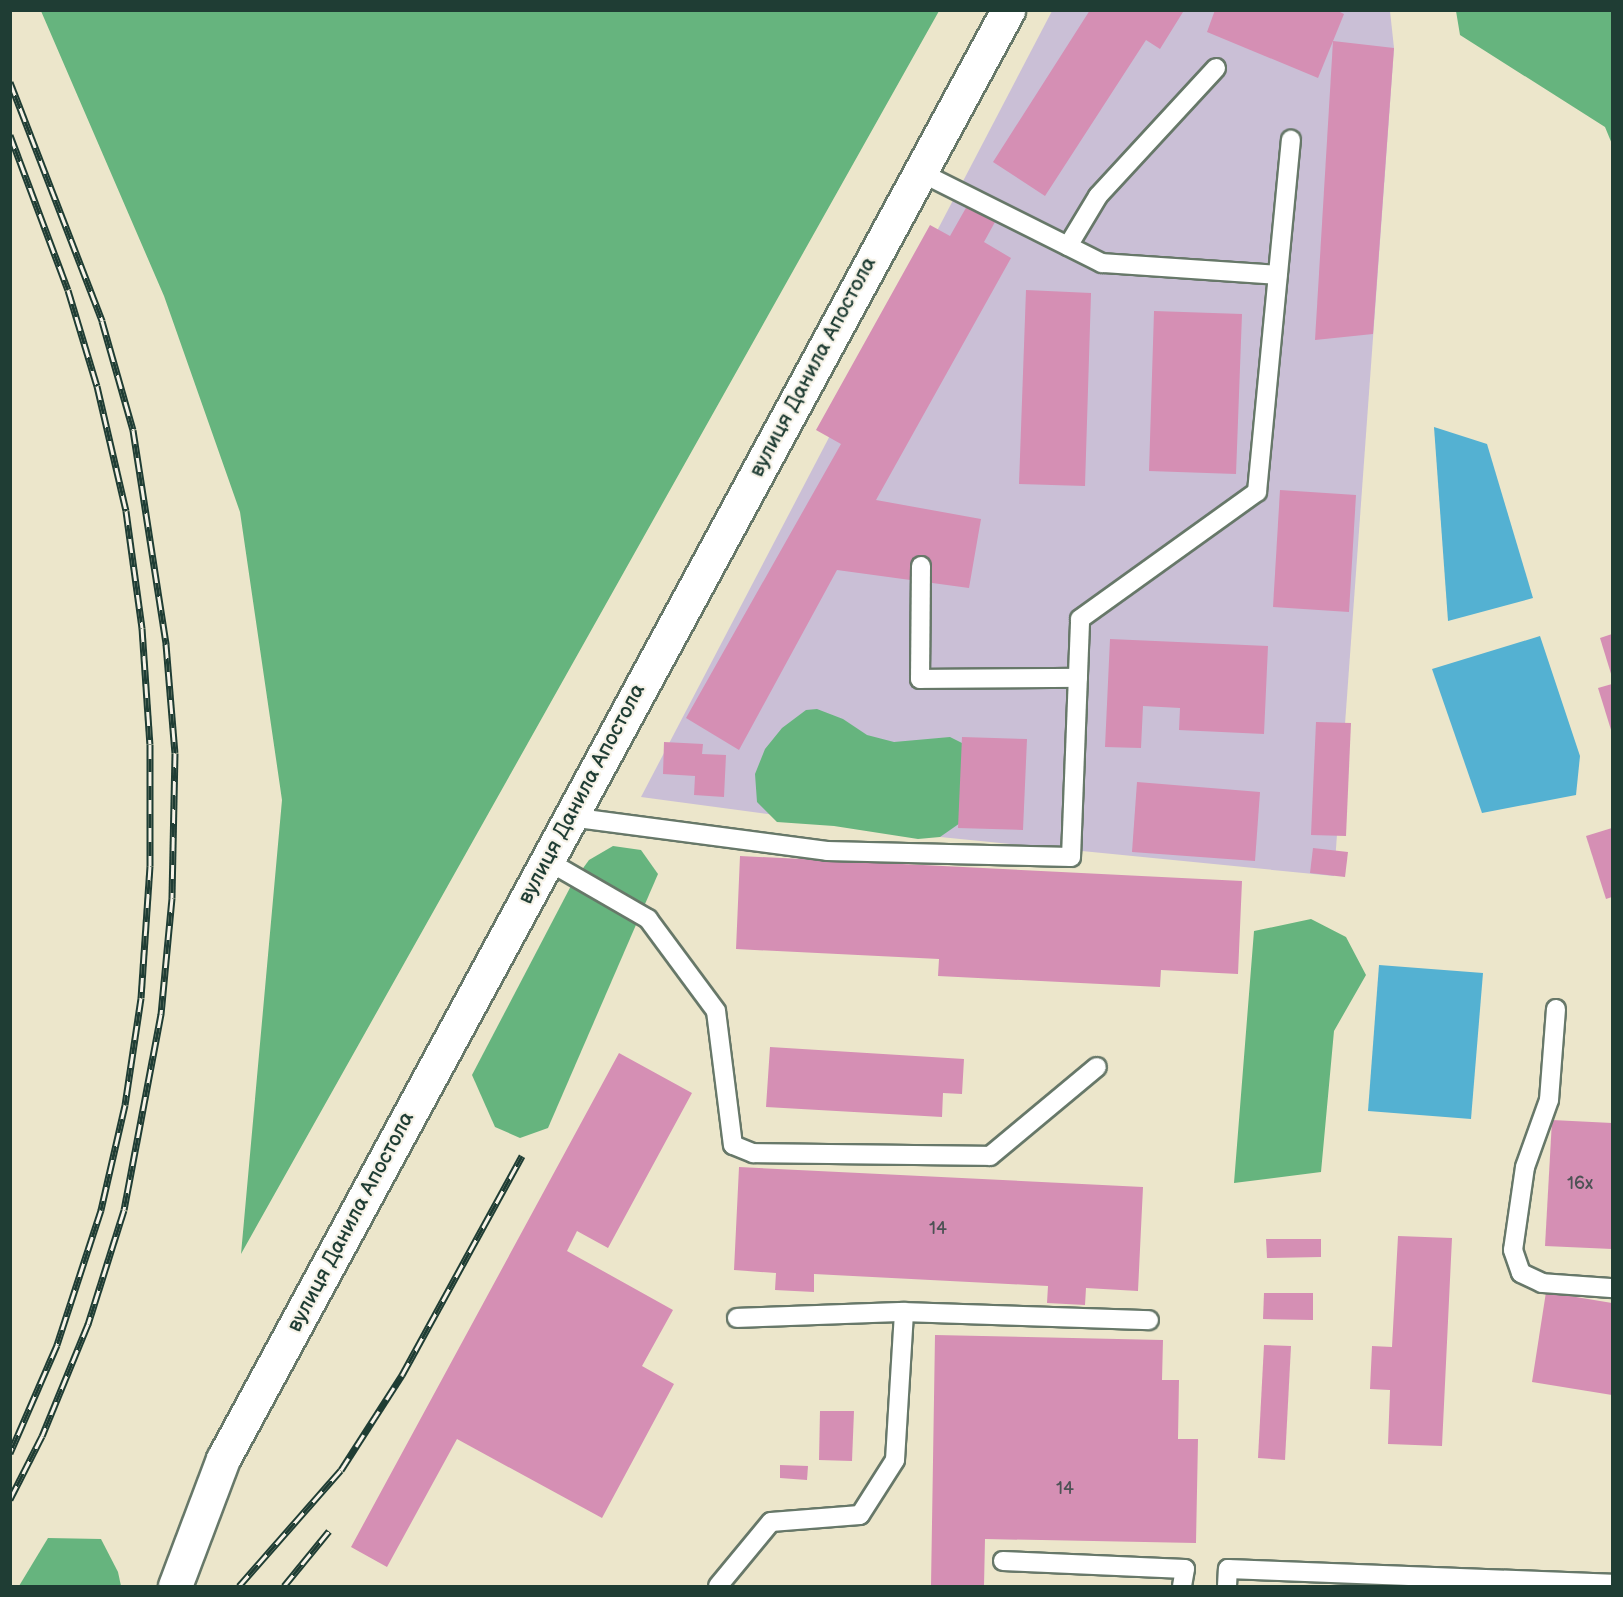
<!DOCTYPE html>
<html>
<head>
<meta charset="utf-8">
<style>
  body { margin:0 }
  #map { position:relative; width:1623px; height:1597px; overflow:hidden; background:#ece6cb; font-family:"Balsamiq Sans",sans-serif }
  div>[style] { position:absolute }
  .industrial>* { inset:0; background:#cabfd6 }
  .forest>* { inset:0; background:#66b47e }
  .water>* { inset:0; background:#54b1d2 }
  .building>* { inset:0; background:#d58fb4 }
  .roads { filter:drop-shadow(2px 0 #677869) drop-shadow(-2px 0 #677869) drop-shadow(0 2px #677869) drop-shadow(0 -2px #677869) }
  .service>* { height:18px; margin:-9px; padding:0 9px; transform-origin:9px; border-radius:9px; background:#fff }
  .minor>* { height:33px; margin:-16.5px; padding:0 16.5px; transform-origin:16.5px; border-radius:16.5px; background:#fff }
  .rail>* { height:7px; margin-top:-3.5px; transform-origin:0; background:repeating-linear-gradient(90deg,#f7f3e8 0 14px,#1f3d34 0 28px); box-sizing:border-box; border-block:2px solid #1f3d34 }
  span { translate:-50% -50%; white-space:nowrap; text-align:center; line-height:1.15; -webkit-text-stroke:4.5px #f7f3e8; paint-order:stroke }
  .number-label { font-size:18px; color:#4c5254 }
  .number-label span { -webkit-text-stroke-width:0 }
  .street-label { font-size:21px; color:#1f3d34 }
  .frame { position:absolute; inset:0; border:12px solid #1f3d34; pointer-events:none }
</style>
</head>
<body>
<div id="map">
  <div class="industrial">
    <i style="clip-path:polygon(1052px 11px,1390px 11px,1394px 48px,1334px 876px,940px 837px,641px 797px)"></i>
  </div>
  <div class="forest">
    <i style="clip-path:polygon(41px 11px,939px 11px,241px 1254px,282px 800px,240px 512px,164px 296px)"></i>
    <i style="clip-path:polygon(1456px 11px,1612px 11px,1612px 144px,1605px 127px,1460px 35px)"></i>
    <i style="clip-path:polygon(817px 709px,843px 719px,867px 735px,894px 742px,950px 737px,976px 750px,963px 821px,940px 837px,918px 839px,834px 826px,777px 822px,757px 802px,755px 774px,765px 749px,782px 728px,806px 710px)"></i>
    <i style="clip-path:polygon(613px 846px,641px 850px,658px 874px,548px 1128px,520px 1138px,495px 1127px,472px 1075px,573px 882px,589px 860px)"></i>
    <i style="clip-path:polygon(1311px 919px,1346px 937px,1366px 975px,1334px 1031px,1321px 1172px,1234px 1183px,1254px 931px)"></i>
    <i style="clip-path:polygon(48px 1538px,101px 1539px,118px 1572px,121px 1586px,19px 1586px)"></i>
  </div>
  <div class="water">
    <i style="clip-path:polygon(1434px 427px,1487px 444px,1533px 598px,1448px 621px)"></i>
    <i style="clip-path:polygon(1540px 636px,1580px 756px,1576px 795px,1482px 813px,1432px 669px)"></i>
    <i style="clip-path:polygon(1379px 965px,1483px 973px,1471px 1119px,1368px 1111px)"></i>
  </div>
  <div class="building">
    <i style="clip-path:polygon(1090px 10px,1183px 12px,1160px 49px,1146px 40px,1045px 196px,993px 162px)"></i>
    <i style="clip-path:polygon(1215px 10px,1336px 10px,1344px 14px,1318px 78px,1207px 32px)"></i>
    <i style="clip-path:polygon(1333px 41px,1394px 48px,1373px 334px,1315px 340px)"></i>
    <i style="clip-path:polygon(967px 206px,995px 222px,984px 242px,1011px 258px,876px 500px,981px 519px,969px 588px,837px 570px,739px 750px,686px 718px,841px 444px,816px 430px,930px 225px,950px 236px)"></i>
    <i style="clip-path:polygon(1026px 290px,1091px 293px,1085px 486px,1019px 484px)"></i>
    <i style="clip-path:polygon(1154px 311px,1242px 314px,1236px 474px,1149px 471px)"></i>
    <i style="clip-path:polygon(1280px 490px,1356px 495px,1349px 612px,1273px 607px)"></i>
    <i style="clip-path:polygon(1612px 634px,1612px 677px,1600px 638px)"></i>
    <i style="clip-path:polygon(1110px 639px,1268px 646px,1264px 734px,1179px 730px,1180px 708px,1143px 706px,1141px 748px,1105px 747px)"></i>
    <i style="clip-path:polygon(1612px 684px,1612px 733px,1598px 688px)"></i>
    <i style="clip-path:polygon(1316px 722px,1351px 723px,1346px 836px,1311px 835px)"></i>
    <i style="clip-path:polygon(962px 737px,1027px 739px,1023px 830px,958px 828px)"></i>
    <i style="clip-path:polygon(664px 742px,703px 744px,702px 754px,726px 755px,724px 797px,694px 795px,695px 776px,663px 774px)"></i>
    <i style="clip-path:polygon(1137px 782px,1260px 792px,1255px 861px,1132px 852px)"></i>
    <i style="clip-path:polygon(1612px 828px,1612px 897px,1606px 899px,1586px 836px)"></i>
    <i style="clip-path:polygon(1313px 848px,1348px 852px,1345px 877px,1310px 873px)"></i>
    <i style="clip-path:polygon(740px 856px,1242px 881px,1238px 974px,1161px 970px,1160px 987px,938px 976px,939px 959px,736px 949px)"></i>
    <i style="clip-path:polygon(770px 1047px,964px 1059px,962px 1094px,943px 1093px,942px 1117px,766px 1107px)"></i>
    <i style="clip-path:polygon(619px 1053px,692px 1093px,608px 1248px,577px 1231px,567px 1251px,673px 1310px,642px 1366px,674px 1384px,602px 1518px,457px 1439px,387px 1567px,351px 1547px)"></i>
    <i style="clip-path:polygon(1552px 1120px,1612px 1123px,1612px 1249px,1545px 1246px)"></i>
    <i style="clip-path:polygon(739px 1167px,1143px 1187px,1138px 1291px,1086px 1288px,1085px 1305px,1047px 1303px,1048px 1286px,814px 1274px,814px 1292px,775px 1290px,776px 1273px,734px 1270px)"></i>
    <i style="clip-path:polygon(1398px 1236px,1452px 1238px,1442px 1446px,1388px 1444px,1390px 1390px,1370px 1389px,1372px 1346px,1392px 1347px)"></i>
    <i style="clip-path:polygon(1266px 1239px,1321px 1239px,1321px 1257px,1267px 1258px)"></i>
    <i style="clip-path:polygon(1546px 1292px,1612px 1303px,1612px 1395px,1532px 1382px)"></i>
    <i style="clip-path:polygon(1264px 1293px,1313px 1293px,1313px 1320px,1263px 1319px)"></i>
    <i style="clip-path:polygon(935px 1335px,1163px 1340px,1162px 1380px,1179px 1380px,1178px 1439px,1198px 1439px,1196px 1543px,985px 1539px,984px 1586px,931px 1586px)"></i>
    <i style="clip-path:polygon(1264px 1345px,1291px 1346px,1285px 1460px,1258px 1458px)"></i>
    <i style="clip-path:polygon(820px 1411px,854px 1411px,852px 1461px,819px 1460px)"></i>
    <i style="clip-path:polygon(780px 1465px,808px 1466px,807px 1480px,780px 1478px)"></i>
  </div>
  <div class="roads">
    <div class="service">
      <i style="left:918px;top:171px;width:206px;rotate:26.6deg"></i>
      <i style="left:1102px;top:263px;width:176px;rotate:3.9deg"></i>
      <i style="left:1068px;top:246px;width:58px;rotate:-59deg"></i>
      <i style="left:1098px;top:196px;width:174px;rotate:-47.3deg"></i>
      <i style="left:921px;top:566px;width:113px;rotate:90.5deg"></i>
      <i style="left:920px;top:679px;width:158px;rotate:-0.4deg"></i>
      <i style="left:570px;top:817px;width:259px;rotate:7.5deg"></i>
      <i style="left:827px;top:851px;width:244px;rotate:1.4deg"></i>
      <i style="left:1071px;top:857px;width:238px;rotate:-87.8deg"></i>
      <i style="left:1080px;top:619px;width:218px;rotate:-35.7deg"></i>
      <i style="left:1257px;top:492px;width:354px;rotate:-84.5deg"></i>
      <i style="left:546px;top:860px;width:118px;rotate:30deg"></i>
      <i style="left:648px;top:919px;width:114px;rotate:53.5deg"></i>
      <i style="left:716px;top:1011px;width:135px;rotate:82.8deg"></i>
      <i style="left:733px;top:1145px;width:22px;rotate:22deg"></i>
      <i style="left:753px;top:1153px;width:237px;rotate:0.7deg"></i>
      <i style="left:990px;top:1156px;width:139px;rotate:-39.8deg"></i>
      <i style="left:1556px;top:1009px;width:91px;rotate:94.4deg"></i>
      <i style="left:1549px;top:1100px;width:71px;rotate:109.7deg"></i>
      <i style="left:1525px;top:1167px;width:84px;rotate:98.2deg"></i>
      <i style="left:1513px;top:1250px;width:24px;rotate:71deg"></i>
      <i style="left:1521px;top:1273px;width:23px;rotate:25deg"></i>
      <i style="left:1542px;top:1283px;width:70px;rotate:4.1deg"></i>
      <i style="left:737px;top:1318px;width:167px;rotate:-2.1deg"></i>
      <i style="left:1003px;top:1561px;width:182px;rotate:2.5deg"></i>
      <i style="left:1185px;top:1569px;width:17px;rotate:100deg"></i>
      <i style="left:718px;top:1586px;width:83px;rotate:-50.4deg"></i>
      <i style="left:771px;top:1522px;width:89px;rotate:-4.5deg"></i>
      <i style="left:860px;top:1515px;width:65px;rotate:-57.5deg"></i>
      <i style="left:895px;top:1460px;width:148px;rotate:-86.5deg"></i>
      <i style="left:904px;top:1312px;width:245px;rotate:1.9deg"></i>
      <i style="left:1227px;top:1586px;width:17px;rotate:-87deg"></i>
      <i style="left:1228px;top:1569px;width:384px;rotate:2.2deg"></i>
    </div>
    <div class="minor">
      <i style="left:175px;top:1586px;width:136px;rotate:-69.3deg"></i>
      <i style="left:223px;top:1459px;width:1648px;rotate:-61.55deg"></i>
    </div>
  </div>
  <div class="rail">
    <i style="left:10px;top:82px;width:256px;rotate:68.9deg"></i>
    <i style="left:102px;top:321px;width:113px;rotate:74.1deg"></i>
    <i style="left:133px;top:430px;width:217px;rotate:81.2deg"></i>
    <i style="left:166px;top:644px;width:109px;rotate:85.3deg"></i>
    <i style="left:175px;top:753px;width:145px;rotate:91.2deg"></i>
    <i style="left:172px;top:898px;width:117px;rotate:95.4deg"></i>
    <i style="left:161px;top:1014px;width:199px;rotate:100.7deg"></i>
    <i style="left:124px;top:1210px;width:120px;rotate:107.5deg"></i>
    <i style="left:88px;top:1324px;width:121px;rotate:112.3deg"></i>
    <i style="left:42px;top:1436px;width:71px;rotate:116.9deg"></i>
    <i style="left:10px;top:135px;width:165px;rotate:69.5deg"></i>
    <i style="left:68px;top:290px;width:100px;rotate:73.2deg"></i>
    <i style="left:97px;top:386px;width:128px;rotate:76.9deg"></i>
    <i style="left:126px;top:511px;width:118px;rotate:82.2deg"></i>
    <i style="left:142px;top:628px;width:116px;rotate:86.1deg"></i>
    <i style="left:150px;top:744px;width:122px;rotate:90deg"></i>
    <i style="left:150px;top:866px;width:132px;rotate:93.9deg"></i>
    <i style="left:141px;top:998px;width:108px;rotate:98.5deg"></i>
    <i style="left:125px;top:1105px;width:108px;rotate:102.9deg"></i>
    <i style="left:101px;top:1210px;width:142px;rotate:108.1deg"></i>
    <i style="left:57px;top:1345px;width:118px;rotate:113.5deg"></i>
    <i style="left:239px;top:1586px;width:154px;rotate:-48.7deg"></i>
    <i style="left:341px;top:1470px;width:113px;rotate:-57.3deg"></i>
    <i style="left:402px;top:1375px;width:250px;rotate:-61.3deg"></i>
    <i style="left:284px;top:1586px;width:71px;rotate:-50.7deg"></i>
  </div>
  <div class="number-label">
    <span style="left:1580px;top:1184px">16х</span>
    <span style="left:938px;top:1229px">14</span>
    <span style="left:1065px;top:1489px">14</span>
  </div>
  <div class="street-label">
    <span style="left:813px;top:367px;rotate:-62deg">вулиця Данила Апостола</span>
    <span style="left:582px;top:794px;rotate:-62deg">вулиця Данила Апостола</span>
    <span style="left:351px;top:1222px;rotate:-62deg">вулиця Данила Апостола</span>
  </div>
  <div class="frame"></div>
</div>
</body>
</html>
